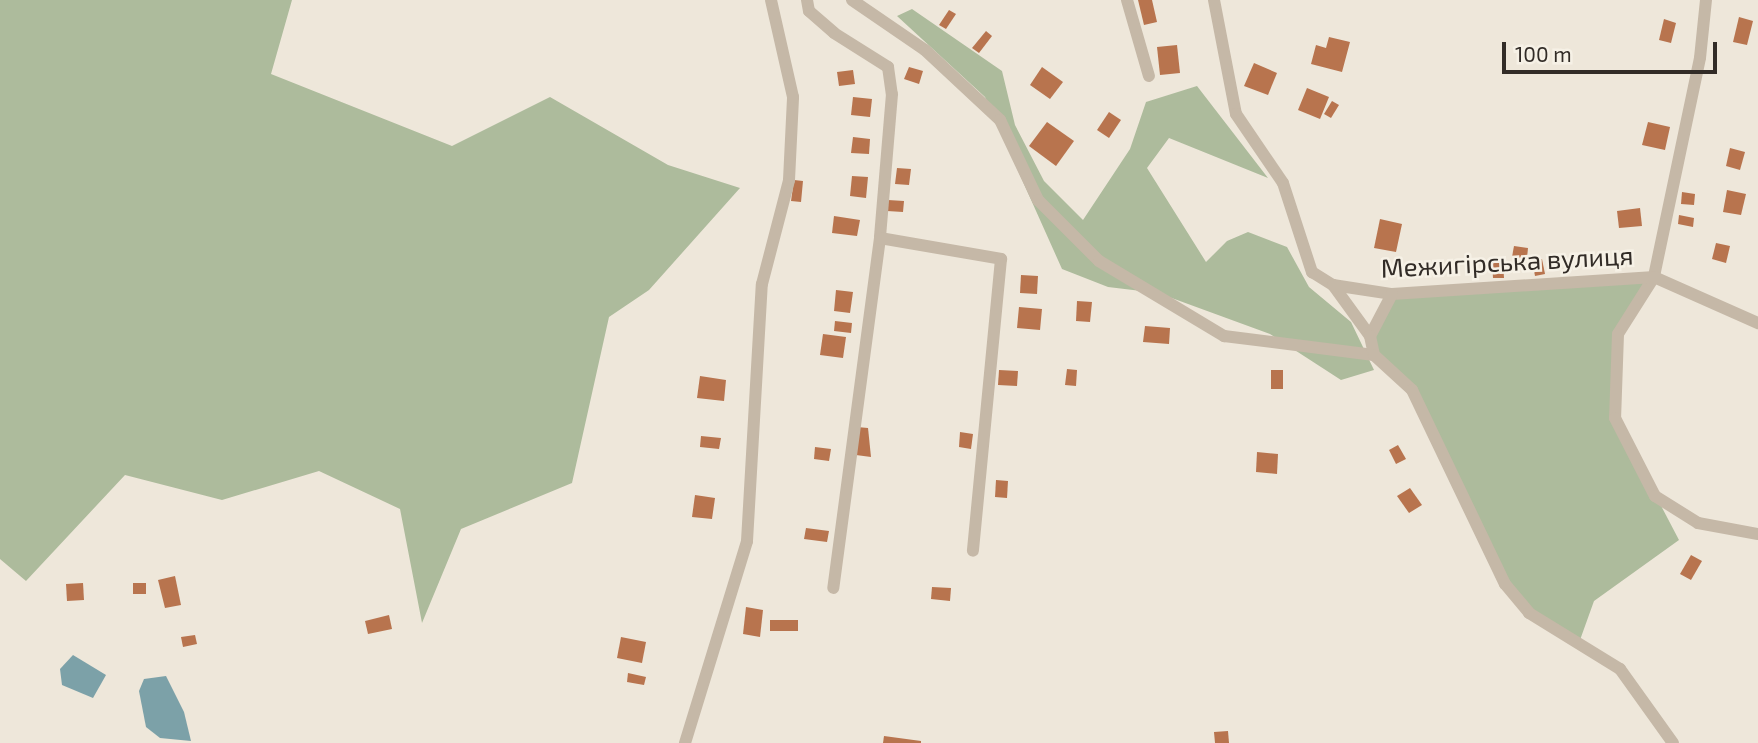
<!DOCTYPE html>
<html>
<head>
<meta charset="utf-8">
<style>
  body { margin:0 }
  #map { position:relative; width:1758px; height:743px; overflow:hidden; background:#eee7da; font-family:"Exo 2",sans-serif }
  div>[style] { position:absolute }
  .green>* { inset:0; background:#adbb9c }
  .water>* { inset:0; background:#7ca1a8 }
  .building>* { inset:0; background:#b8744e }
  .minor>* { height:12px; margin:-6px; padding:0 6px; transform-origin:6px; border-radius:6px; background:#c5b8a7 }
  span { translate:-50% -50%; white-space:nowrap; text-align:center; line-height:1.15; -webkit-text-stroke:5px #f6f1e6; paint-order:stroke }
  .street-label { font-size:26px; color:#322c27 }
  .scale { position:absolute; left:1502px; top:42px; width:215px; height:32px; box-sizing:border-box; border:4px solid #322c27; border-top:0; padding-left:9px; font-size:21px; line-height:24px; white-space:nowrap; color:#322c27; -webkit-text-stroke:5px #f6f1e6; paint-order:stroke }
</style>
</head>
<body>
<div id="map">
  <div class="green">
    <i style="clip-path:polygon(0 0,292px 0,271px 74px,452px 146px,550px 97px,668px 165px,740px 188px,649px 290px,609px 317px,572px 483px,461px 529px,422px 623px,400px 509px,319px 471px,222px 500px,125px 475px,26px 581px,0 559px)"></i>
    <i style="clip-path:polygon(912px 9px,1002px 71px,1015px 125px,1044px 181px,1083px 220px,1130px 149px,1146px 102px,1197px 86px,1268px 178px,1169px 138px,1147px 168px,1206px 262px,1227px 241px,1248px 232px,1287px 247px,1309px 287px,1351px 322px,1374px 370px,1341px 380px,1270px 334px,1158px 293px,1108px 287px,1062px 269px,985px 97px,897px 16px)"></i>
    <i style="clip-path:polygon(1654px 277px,1618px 335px,1615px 418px,1679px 540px,1594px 601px,1580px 640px,1529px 613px,1505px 584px,1412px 390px,1384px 363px,1370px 336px,1392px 294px)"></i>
  </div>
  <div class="water">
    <i style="clip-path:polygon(73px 655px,106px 675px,93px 698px,62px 685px,60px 669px)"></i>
    <i style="clip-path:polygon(166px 676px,184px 712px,191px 741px,160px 738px,146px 727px,139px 691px,144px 679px)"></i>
  </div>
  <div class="building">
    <i style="clip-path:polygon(1138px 0,1152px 0,1157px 22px,1144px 25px)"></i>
    <i style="clip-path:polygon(949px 10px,956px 14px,946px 29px,939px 25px)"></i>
    <i style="clip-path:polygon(1739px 17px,1753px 21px,1747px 45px,1733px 42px)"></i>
    <i style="clip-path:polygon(1664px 19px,1676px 23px,1671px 43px,1659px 40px)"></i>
    <i style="clip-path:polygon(986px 31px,992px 36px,979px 53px,972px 48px)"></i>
    <i style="clip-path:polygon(1329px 37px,1350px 42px,1342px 72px,1311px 64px,1316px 45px,1326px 48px)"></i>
    <i style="clip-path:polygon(1177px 45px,1180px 73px,1160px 75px,1157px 47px)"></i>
    <i style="clip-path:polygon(1254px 63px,1277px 73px,1268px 95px,1244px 86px)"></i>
    <i style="clip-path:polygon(909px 67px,923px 71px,919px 84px,904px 79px)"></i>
    <i style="clip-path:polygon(1042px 67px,1063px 82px,1050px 99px,1030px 85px)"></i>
    <i style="clip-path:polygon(853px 70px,855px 84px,839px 86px,837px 72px)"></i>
    <i style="clip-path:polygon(1307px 88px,1329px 97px,1320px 119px,1298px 110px)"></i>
    <i style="clip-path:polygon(853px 97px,872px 99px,870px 117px,851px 115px)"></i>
    <i style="clip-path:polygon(1332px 101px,1339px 105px,1331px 118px,1324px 114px)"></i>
    <i style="clip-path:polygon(1109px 112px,1121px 120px,1109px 138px,1097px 130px)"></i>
    <i style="clip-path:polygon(1047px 122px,1074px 141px,1056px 166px,1029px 146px)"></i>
    <i style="clip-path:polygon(1648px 122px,1670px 127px,1665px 150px,1642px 145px)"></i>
    <i style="clip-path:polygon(853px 137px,870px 139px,869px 154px,851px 153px)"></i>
    <i style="clip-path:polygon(1730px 148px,1745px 152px,1740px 170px,1726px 166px)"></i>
    <i style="clip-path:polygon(897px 168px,911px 169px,909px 185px,895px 184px)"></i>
    <i style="clip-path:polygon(852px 176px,868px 177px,866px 198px,850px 196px)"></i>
    <i style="clip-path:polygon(794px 180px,803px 181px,801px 202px,791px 201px)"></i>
    <i style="clip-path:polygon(1727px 190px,1746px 194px,1741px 215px,1723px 212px)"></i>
    <i style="clip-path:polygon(1682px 192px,1695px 194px,1694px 205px,1681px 204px)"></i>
    <i style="clip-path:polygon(888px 200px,904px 201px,903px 212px,887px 211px)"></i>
    <i style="clip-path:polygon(1640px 208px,1642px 226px,1619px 228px,1617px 211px)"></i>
    <i style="clip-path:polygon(1679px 215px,1694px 218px,1693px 227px,1678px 224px)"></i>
    <i style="clip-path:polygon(834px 216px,860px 220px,857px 236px,832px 233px)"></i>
    <i style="clip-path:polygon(1380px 219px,1402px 224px,1396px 252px,1374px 248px)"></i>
    <i style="clip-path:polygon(1716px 243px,1730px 246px,1726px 263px,1712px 259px)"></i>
    <i style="clip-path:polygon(1514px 246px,1528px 248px,1527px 258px,1512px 257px)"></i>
    <i style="clip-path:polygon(1542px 259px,1545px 274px,1535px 276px,1532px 261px)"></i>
    <i style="clip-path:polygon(1503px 261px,1504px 278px,1493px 278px,1492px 262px)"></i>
    <i style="clip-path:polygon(1021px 275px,1038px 276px,1037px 294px,1020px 293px)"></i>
    <i style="clip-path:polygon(836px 290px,853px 292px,850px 313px,834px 311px)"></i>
    <i style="clip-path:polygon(1077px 301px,1092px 302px,1090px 322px,1076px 321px)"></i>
    <i style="clip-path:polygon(1019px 307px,1042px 309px,1040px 330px,1017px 328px)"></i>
    <i style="clip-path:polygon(835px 321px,852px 323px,851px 333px,834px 331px)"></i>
    <i style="clip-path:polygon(1145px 326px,1170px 328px,1169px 344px,1143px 342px)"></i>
    <i style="clip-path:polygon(823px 334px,846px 337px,843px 358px,820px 355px)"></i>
    <i style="clip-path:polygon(1067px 369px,1077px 370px,1076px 386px,1065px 385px)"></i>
    <i style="clip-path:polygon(999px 370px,1018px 371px,1017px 386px,998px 385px)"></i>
    <i style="clip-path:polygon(1271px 370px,1283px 370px,1283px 389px,1271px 389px)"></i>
    <i style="clip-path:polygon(700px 376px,726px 380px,724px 401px,697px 398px)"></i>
    <i style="clip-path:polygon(857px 427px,868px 428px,871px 457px,856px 455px)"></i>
    <i style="clip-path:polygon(960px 432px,973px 434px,971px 449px,959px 447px)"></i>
    <i style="clip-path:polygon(701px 436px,721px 438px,719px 449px,700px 447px)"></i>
    <i style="clip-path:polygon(1398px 445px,1406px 459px,1396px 464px,1389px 450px)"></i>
    <i style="clip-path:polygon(815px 447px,831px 449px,829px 461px,814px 459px)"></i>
    <i style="clip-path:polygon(1257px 452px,1278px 454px,1277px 474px,1256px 472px)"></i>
    <i style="clip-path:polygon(996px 480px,1008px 481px,1007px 498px,995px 497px)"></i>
    <i style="clip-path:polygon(1410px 488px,1422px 505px,1409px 513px,1397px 496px)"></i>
    <i style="clip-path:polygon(695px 495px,715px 498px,712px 519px,692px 517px)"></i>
    <i style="clip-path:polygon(806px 528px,829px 531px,827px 542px,804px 539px)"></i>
    <i style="clip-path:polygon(1691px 555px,1702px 561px,1691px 580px,1680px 574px)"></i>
    <i style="clip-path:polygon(175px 576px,181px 605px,165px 608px,158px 580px)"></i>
    <i style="clip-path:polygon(83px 583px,84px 600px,67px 601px,66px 584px)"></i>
    <i style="clip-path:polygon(133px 583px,146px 583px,146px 594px,133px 594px)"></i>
    <i style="clip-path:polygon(932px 587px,951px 588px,950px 601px,931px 599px)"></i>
    <i style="clip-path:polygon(746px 607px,763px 610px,760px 637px,743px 634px)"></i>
    <i style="clip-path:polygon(389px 615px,392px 629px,368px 634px,365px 621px)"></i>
    <i style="clip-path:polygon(770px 620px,798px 620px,798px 631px,770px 631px)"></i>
    <i style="clip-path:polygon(195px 635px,197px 644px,183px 647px,181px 637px)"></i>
    <i style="clip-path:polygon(621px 637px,646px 642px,642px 663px,617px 658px)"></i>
    <i style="clip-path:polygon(628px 673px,646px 677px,644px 685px,627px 682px)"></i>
    <i style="clip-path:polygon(1228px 731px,1229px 743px,1215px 743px,1214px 732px)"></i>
    <i style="clip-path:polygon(884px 736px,921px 741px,921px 743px,883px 743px)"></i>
  </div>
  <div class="minor">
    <i style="left:807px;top:0;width:11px;rotate:80deg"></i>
    <i style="left:809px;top:11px;width:33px;rotate:41deg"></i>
    <i style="left:834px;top:33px;width:64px;rotate:32.2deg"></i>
    <i style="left:888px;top:67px;width:27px;rotate:82deg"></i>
    <i style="left:892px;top:94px;width:144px;rotate:94.8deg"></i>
    <i style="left:880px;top:238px;width:353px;rotate:97.6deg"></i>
    <i style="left:852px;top:0;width:88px;rotate:34.4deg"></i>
    <i style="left:925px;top:50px;width:103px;rotate:43deg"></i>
    <i style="left:1000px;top:120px;width:89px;rotate:64.6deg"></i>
    <i style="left:1038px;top:200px;width:86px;rotate:45deg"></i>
    <i style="left:1099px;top:261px;width:146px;rotate:31deg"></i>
    <i style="left:1224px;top:336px;width:151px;rotate:7.2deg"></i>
    <i style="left:1127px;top:0;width:79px;rotate:73.9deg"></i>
    <i style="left:1214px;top:0;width:116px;rotate:79.1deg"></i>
    <i style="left:1236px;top:114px;width:83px;rotate:55.7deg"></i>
    <i style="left:1283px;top:183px;width:94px;rotate:72deg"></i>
    <i style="left:1312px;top:272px;width:25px;rotate:32deg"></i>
    <i style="left:1333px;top:285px;width:63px;rotate:54deg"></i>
    <i style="left:1706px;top:0;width:58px;rotate:95.9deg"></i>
    <i style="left:1700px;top:58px;width:224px;rotate:101.9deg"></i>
    <i style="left:1654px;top:277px;width:67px;rotate:122.3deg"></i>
    <i style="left:1618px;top:334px;width:84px;rotate:92deg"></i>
    <i style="left:1615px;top:418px;width:88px;rotate:62.9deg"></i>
    <i style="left:1655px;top:496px;width:51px;rotate:32.1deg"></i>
    <i style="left:1698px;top:523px;width:61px;rotate:10.4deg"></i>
    <i style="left:880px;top:238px;width:123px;rotate:9.8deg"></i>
    <i style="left:1001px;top:259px;width:293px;rotate:95.5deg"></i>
    <i style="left:1333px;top:285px;width:60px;rotate:8.7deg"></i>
    <i style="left:1392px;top:294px;width:263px;rotate:-3.7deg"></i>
    <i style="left:1654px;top:277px;width:114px;rotate:23.9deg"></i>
    <i style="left:1392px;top:294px;width:47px;rotate:117.6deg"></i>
    <i style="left:1370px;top:336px;width:19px;rotate:78deg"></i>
    <i style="left:1374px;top:355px;width:52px;rotate:42.6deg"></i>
    <i style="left:1412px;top:390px;width:215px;rotate:64.4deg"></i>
    <i style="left:1505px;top:584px;width:38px;rotate:50deg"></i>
    <i style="left:1529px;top:613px;width:107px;rotate:31.6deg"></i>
    <i style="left:1620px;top:669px;width:91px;rotate:54.4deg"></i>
    <i style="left:685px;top:743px;width:211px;rotate:-72.9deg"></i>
    <i style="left:747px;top:541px;width:257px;rotate:-86.7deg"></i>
    <i style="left:762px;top:284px;width:107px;rotate:-75.4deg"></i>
    <i style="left:789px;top:180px;width:83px;rotate:-87.2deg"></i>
    <i style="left:793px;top:97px;width:99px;rotate:-102.8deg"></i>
  </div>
  <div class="street-label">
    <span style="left:1507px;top:261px;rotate:-3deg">Межигірська вулиця</span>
  </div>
  <div class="scale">100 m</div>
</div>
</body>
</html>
